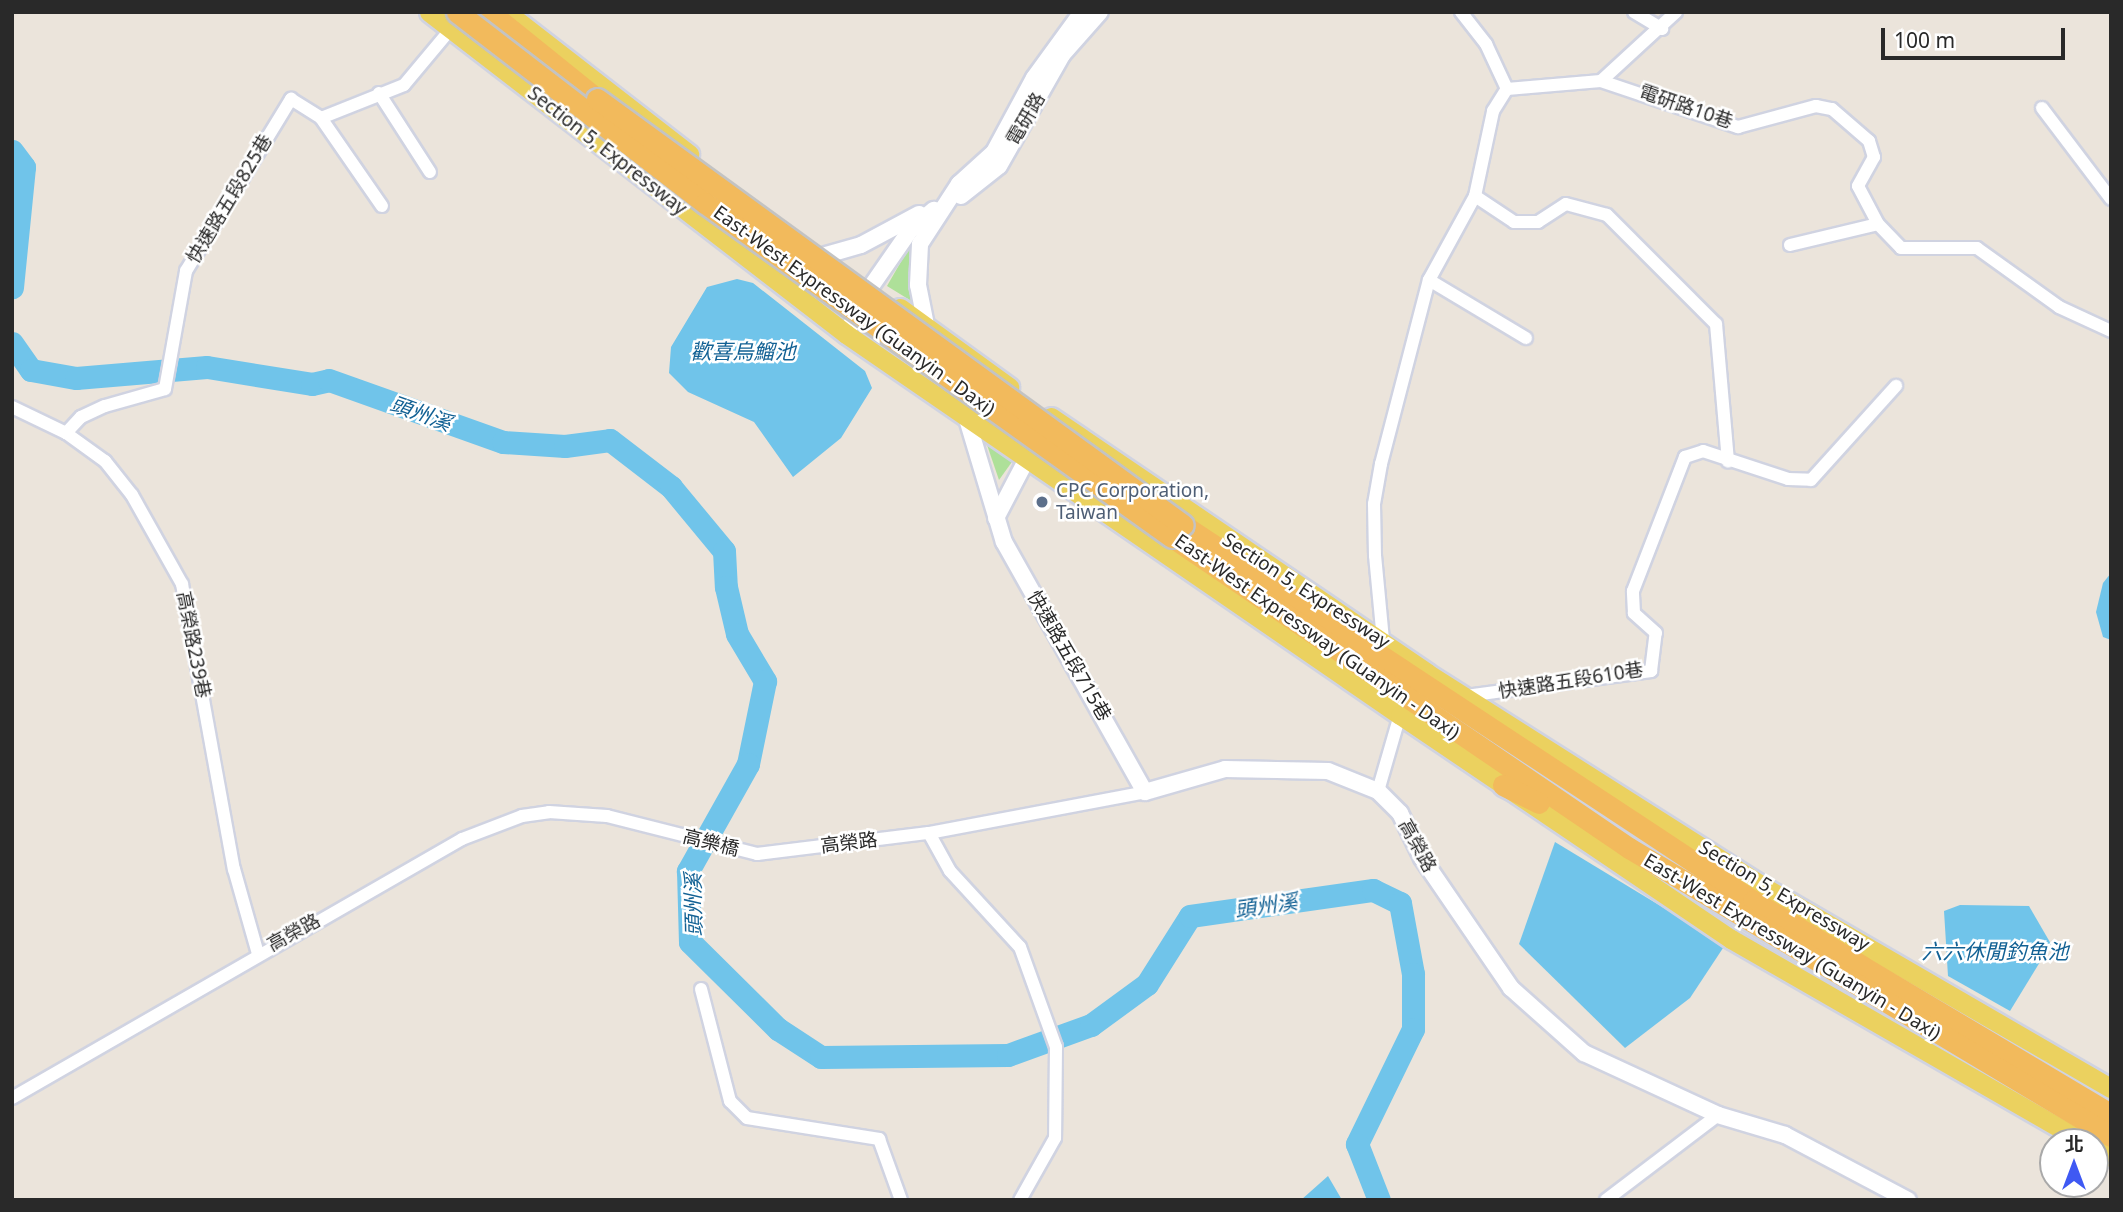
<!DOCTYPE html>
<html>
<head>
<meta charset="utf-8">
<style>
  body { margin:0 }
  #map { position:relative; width:2123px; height:1212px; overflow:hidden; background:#ebe4db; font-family:"Noto Sans","Noto Sans TC",sans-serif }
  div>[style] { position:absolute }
  .green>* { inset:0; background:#aee099 }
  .water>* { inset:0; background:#70c4ea }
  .river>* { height:23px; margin:-11.5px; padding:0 11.5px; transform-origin:11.5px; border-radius:11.5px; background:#70c4ea }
  .roads { filter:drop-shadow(2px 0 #d0d3e1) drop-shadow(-2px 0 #d0d3e1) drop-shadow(0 2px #d0d3e1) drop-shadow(0 -2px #d0d3e1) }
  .minor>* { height:12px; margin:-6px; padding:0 6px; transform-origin:6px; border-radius:6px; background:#fff }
  .tertiary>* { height:16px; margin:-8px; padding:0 8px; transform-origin:8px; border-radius:8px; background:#fff }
  .primary>* { height:19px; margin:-9.5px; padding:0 9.5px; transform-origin:9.5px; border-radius:9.5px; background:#ebd15f }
  .trunk>* { height:21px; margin:-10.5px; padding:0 10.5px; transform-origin:10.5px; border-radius:10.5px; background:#f2ba5c }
  .bridges { filter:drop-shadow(2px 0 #c3c3c3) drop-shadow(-2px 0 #c3c3c3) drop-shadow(0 2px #c3c3c3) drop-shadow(0 -2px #c3c3c3) }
  .trunk-bridge>* { height:21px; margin:-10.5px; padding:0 10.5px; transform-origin:10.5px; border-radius:10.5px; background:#f2ba5c }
  .dots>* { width:19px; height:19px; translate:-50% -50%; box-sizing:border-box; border:4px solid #fff; border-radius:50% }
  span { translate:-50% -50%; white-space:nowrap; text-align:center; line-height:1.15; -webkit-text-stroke:5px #fff; paint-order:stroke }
  .street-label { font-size:19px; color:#292929 }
  .service-label { font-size:19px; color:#4e5e75 }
  .left { translate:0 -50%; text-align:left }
  .water-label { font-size:21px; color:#126194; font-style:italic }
  .frame { position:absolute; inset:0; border:14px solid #292929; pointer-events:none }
  .north { position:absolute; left:2039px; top:1128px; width:70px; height:70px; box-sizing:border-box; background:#fff; border:2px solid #a9a9a9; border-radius:50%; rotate:0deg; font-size:19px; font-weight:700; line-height:28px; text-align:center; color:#292929 }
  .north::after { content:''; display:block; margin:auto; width:24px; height:32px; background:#3f59f3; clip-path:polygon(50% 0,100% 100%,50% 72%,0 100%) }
  .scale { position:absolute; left:1881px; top:28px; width:184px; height:32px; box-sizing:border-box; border:4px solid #292929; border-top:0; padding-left:9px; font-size:21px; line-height:24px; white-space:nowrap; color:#292929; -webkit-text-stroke:5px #fff; paint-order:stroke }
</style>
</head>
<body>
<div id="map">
  <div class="green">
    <i style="clip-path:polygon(918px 232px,910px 279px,913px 302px,887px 286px)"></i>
    <i style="clip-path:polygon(985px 439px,1014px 459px,999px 480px)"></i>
  </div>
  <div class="water">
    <i style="clip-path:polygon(737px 279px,753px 283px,865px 371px,872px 388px,841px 438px,793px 477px,754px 422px,688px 392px,669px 373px,671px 347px,707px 287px)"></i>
    <i style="clip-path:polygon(2111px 573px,2111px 640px,2103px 637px,2096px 612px,2103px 583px)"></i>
    <i style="clip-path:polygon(1555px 842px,1725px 945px,1690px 998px,1625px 1048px,1519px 944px)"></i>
    <i style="clip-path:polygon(1960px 905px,2029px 906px,2051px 944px,2010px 1011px,1948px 976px,1944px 911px)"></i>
    <i style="clip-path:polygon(1328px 1176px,1342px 1200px,1301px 1200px)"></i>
  </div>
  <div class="river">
    <i style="left:12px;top:151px;width:20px;rotate:53deg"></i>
    <i style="left:24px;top:167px;width:121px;rotate:95.7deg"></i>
    <i style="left:12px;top:343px;width:33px;rotate:55deg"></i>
    <i style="left:31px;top:370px;width:46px;rotate:10.1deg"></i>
    <i style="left:76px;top:378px;width:131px;rotate:-4.8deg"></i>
    <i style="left:207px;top:367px;width:106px;rotate:9.2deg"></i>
    <i style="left:312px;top:384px;width:17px;rotate:-13deg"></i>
    <i style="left:329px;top:380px;width:185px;rotate:19.6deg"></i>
    <i style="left:503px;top:442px;width:62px;rotate:3.7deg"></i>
    <i style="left:565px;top:446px;width:45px;rotate:-7.6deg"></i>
    <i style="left:610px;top:440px;width:77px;rotate:37.6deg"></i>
    <i style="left:671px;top:487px;width:83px;rotate:50.4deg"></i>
    <i style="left:724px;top:551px;width:36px;rotate:87deg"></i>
    <i style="left:726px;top:587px;width:48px;rotate:76.8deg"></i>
    <i style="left:737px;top:634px;width:55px;rotate:59.2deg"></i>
    <i style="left:765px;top:681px;width:85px;rotate:101.6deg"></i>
    <i style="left:748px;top:764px;width:123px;rotate:119.3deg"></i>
    <i style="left:688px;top:871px;width:71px;rotate:88.4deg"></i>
    <i style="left:690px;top:942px;width:124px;rotate:44.7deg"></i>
    <i style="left:778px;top:1029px;width:51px;rotate:33.1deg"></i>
    <i style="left:821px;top:1057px;width:187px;rotate:-0.6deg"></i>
    <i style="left:1008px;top:1055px;width:88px;rotate:-19.9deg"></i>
    <i style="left:1091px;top:1025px;width:69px;rotate:-36.2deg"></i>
    <i style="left:1147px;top:984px;width:80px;rotate:-57.7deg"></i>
    <i style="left:1190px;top:916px;width:185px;rotate:-8.1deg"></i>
    <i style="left:1373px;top:890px;width:30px;rotate:26deg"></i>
    <i style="left:1400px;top:903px;width:72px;rotate:79.6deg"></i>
    <i style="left:1413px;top:974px;width:55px;rotate:90deg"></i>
    <i style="left:1413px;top:1029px;width:128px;rotate:116deg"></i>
    <i style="left:1357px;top:1144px;width:60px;rotate:68.6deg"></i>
  </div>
  <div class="roads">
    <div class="minor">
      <i style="left:1461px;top:12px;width:41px;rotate:52deg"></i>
      <i style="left:1486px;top:44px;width:50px;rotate:65deg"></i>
      <i style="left:1634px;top:12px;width:33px;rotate:31deg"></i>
      <i style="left:1601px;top:81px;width:102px;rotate:-42.6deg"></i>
      <i style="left:1507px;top:89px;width:94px;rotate:-4.9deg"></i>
      <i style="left:1601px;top:81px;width:145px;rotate:18.6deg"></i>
      <i style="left:1738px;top:127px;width:81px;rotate:-15.1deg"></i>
      <i style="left:1816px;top:106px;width:16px;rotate:11deg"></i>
      <i style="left:1832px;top:109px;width:49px;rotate:40.9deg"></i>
      <i style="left:1869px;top:141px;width:17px;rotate:73deg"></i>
      <i style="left:1874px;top:157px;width:33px;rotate:119deg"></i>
      <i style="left:1858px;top:186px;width:43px;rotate:62.2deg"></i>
      <i style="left:1878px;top:224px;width:33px;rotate:46deg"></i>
      <i style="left:1901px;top:248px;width:76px"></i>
      <i style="left:1977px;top:248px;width:101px;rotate:35.7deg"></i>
      <i style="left:2059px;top:307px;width:57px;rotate:24.8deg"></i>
      <i style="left:379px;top:93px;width:94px;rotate:57.2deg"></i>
      <i style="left:2042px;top:108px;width:114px;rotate:52.8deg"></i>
      <i style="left:321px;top:118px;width:107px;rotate:55.3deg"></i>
      <i style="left:1475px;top:196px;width:47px;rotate:33.7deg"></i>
      <i style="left:1514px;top:222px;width:24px"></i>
      <i style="left:1538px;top:222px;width:33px;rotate:-33deg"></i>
      <i style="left:1566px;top:204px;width:42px;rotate:15deg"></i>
      <i style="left:1607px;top:215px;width:154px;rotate:45deg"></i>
      <i style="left:1716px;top:324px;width:138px;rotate:85deg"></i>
      <i style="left:1790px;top:245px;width:90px;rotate:-13.4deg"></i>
      <i style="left:1429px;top:280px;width:113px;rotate:30.9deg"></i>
      <i style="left:12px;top:407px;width:60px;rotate:25.7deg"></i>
      <i style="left:66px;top:433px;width:48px;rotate:35.7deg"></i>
      <i style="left:105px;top:461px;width:43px;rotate:51.5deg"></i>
      <i style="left:132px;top:495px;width:102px;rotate:60.7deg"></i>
      <i style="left:182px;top:584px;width:290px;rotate:79.7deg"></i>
      <i style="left:234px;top:869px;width:88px;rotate:74.2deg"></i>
      <i style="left:66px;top:433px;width:22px;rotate:-47deg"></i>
      <i style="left:81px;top:417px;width:26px;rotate:-25deg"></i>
      <i style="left:105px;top:406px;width:62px;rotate:-15.8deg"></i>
      <i style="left:165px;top:389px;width:120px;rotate:-79.9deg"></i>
      <i style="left:186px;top:271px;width:202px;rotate:-58.6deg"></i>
      <i style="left:291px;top:99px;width:36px;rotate:32deg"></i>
      <i style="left:321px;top:118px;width:89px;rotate:-21.7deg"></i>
      <i style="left:404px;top:85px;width:72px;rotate:-50.1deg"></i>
      <i style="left:1383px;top:640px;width:84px;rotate:-95.4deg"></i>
      <i style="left:1375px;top:556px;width:52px;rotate:-91.1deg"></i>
      <i style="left:1374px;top:504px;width:41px;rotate:-80.1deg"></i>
      <i style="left:1381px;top:464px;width:190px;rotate:-75.4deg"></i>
      <i style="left:1429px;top:280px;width:96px;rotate:-61.3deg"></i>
      <i style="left:1475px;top:196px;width:87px;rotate:-78deg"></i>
      <i style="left:1493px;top:111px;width:26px;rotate:-58deg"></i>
      <i style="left:1466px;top:696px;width:187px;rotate:-7.7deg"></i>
      <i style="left:1651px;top:671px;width:38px;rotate:-83deg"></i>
      <i style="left:1656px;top:633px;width:30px;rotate:-138deg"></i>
      <i style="left:1634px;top:613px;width:22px;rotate:-93deg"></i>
      <i style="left:1633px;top:591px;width:144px;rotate:-68.8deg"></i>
      <i style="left:1685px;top:457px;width:19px;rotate:-18deg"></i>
      <i style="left:1703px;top:451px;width:89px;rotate:18.2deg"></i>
      <i style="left:1788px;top:479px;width:23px;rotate:2deg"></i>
      <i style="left:1811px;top:480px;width:127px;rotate:-47.9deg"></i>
      <i style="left:1378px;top:791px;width:79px;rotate:-73.9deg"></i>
      <i style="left:929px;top:833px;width:43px;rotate:61.1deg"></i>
      <i style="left:950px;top:871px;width:103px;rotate:47.4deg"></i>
      <i style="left:1020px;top:947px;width:106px;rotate:70.2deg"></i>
      <i style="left:1056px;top:1047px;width:91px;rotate:90.6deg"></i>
      <i style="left:1055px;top:1138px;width:71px;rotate:119.4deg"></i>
      <i style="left:701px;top:989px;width:116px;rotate:75.5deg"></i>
      <i style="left:730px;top:1101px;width:24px;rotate:45deg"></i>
      <i style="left:747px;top:1118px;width:134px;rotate:9deg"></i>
      <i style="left:879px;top:1139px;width:65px;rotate:70.2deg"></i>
      <i style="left:12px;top:1098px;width:519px;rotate:-29.92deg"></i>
      <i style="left:462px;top:839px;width:64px;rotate:-21deg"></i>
      <i style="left:522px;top:816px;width:27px;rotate:-8deg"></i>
      <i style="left:549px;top:812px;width:58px;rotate:3.9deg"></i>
      <i style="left:607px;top:816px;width:155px;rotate:14.2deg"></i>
      <i style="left:757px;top:854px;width:173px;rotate:-7deg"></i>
      <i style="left:929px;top:833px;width:220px;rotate:-10.7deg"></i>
      <i style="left:1606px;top:1200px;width:141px;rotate:-37.2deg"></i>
    </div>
    <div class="tertiary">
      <i style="left:961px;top:196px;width:48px;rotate:-38.3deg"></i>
      <i style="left:999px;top:166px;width:128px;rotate:-60.4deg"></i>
      <i style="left:1062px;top:55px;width:57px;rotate:-48.5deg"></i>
      <i style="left:826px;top:255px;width:36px;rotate:-16deg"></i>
      <i style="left:861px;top:245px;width:66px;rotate:-28.1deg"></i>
      <i style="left:926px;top:325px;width:41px;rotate:-101.3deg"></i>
      <i style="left:918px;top:285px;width:41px;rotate:-87.2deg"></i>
      <i style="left:920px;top:244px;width:72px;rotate:-57deg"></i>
      <i style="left:959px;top:184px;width:47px;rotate:-42.4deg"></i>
      <i style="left:994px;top:152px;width:84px;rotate:-61.6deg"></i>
      <i style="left:1034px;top:78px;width:82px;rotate:-54deg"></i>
      <i style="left:846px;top:334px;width:52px;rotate:-62.4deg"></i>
      <i style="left:870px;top:288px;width:72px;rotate:-55.2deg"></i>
      <i style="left:911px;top:229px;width:30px;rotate:-40deg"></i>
      <i style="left:967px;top:419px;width:128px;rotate:73.3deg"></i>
      <i style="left:1004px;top:542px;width:287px;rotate:60.6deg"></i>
      <i style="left:1145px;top:792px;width:83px;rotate:-16deg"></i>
      <i style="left:1225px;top:769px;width:103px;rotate:1.1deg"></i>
      <i style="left:1328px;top:771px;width:54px;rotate:21.8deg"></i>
      <i style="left:1378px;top:791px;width:31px;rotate:45deg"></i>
      <i style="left:1400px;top:813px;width:50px;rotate:63.9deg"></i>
      <i style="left:1422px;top:858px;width:158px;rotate:55.6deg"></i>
      <i style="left:1511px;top:988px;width:98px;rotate:41.7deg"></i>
      <i style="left:1584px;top:1053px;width:148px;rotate:24.8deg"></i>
      <i style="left:1718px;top:1115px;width:70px;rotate:16.6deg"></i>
      <i style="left:1785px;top:1135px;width:139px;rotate:27.9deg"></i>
      <i style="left:996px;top:518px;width:99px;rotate:-62.4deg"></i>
    </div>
    <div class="primary">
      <i style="left:429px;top:12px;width:527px;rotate:37.67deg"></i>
      <i style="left:846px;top:334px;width:672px;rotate:34.52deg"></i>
      <i style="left:1400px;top:715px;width:400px;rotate:34.1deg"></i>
      <i style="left:1731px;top:939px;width:407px;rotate:29.9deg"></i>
      <i style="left:506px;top:12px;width:232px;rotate:37.8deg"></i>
      <i style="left:900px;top:308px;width:135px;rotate:35.9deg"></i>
      <i style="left:1051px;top:417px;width:455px;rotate:34.2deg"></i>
      <i style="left:1427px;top:673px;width:397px;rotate:32.4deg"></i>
      <i style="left:1762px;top:886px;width:403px;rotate:30.1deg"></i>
      <i style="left:2095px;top:1148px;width:18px;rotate:29deg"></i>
    </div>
    <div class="trunk">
      <i style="left:489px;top:12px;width:139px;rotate:38.9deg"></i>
      <i style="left:1183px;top:525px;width:683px;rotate:33.41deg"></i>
      <i style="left:1753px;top:901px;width:417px;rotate:30.8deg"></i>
      <i style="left:1172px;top:537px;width:553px;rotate:34.24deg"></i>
      <i style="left:1629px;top:848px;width:561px;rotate:30.86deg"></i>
      <i style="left:1503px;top:785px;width:40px;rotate:26.6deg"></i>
    </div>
  </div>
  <div class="bridges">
    <div class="trunk-bridge">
      <i style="left:457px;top:12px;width:313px;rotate:37.6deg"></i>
      <i style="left:705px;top:203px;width:574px;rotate:35.57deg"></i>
      <i style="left:597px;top:99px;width:724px;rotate:36.02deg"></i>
    </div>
  </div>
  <div class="dots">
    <i style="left:1042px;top:502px;background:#5c6f8a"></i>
  </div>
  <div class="street-label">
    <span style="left:1686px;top:107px;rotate:19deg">電研路10巷</span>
    <span style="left:1026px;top:119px;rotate:-60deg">電研路</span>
    <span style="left:607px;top:151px;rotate:38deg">Section 5, Expressway</span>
    <span style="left:230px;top:199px;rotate:-59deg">快速路五段825巷</span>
    <span style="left:854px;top:311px;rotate:36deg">East-West Expressway (Guanyin - Daxi)</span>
    <span style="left:1306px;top:591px;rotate:33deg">Section 5, Expressway</span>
    <span style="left:1317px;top:637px;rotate:35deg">East-West Expressway (Guanyin - Daxi)</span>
    <span style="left:193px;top:645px;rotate:79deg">高榮路239巷</span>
    <span style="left:1069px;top:656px;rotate:60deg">快速路五段715巷</span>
    <span style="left:1571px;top:681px;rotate:-9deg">快速路五段610巷</span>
    <span style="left:711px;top:843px;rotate:14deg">高樂橋</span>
    <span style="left:849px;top:843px;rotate:-7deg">高榮路</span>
    <span style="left:1417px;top:846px;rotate:61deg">高榮路</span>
    <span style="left:1784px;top:896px;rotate:31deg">Section 5, Expressway</span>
    <span style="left:294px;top:933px;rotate:-29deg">高榮路</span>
    <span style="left:1792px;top:947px;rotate:31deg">East-West Expressway (Guanyin - Daxi)</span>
  </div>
  <div class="service-label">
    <span class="left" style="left:1056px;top:502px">CPC Corporation,<br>Taiwan</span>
  </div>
  <div class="water-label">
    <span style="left:743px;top:351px">歡喜烏鰡池</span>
    <span style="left:421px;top:413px;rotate:20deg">頭州溪</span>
    <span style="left:693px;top:905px;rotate:-91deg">頭州溪</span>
    <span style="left:1266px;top:905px;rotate:-8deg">頭州溪</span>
    <span style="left:1995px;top:951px">六六休閒釣魚池</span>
  </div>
  <div class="frame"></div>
  <div class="north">北</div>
  <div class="scale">100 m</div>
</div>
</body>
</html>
